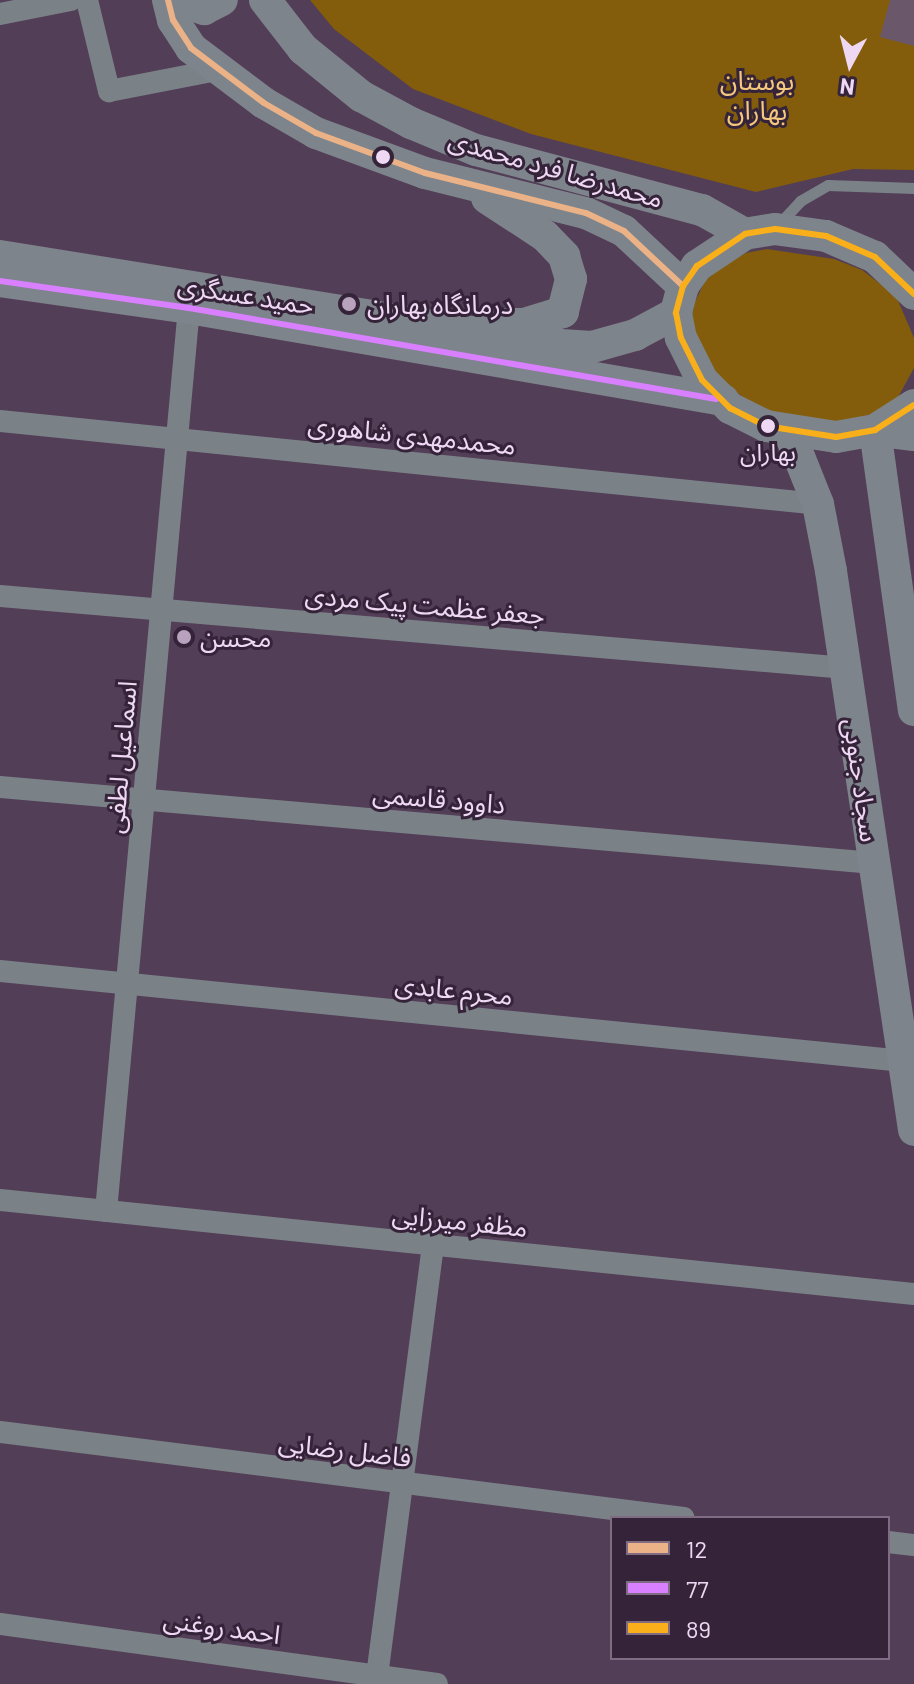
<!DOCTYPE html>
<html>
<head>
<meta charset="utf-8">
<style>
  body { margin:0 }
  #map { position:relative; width:914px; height:1684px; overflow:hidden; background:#533e58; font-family:Barlow,"Noto Sans Arabic",sans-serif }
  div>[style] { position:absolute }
  .green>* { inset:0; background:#835d0c }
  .building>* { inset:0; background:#6b576a }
  .lane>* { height:11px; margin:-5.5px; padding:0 5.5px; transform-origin:5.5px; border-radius:5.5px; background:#7b8287 }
  .street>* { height:22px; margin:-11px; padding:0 11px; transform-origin:11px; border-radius:11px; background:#7b8287 }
  .secondary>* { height:32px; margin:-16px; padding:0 16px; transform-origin:16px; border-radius:16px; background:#7e848b }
  .bus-1>* { height:6px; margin:-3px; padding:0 3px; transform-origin:3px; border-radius:3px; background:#ebb288 }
  .bus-2>* { height:6px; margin:-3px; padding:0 3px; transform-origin:3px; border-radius:3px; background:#d880ff }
  .bus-3>* { height:6px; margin:-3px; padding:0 3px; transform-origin:3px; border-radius:3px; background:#f9af1a }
  .dots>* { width:22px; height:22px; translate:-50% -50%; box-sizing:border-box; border:4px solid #352439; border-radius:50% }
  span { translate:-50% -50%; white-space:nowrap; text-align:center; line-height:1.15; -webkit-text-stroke:6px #352439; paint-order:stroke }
  .bus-label { font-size:24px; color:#eed8f3 }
  .park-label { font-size:26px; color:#f4c87d }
  .street-label { font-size:26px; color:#eed8f3 }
  .poi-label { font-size:26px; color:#eed8f3 }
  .left { translate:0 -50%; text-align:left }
  .legend { position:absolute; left:610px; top:1516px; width:280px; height:144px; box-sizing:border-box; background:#352439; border:2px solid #7f6c83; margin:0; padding:10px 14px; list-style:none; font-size:24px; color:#eed8f3 }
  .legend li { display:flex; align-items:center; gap:16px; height:40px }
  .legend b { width:40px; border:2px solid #7f6c83 }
  .north { position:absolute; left:810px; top:24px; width:80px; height:80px; -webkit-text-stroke:6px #352439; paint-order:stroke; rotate:187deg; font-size:22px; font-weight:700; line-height:32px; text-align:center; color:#eed8f3 }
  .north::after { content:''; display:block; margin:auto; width:28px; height:36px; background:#eed8f3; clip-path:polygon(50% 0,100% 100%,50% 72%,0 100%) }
</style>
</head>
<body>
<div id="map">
  <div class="green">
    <i style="clip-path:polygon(310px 0,914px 0,914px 170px,853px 169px,756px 192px,531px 134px,413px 89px,334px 29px)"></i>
    <i style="clip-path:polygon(767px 249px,834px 259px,862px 270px,896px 296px,914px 338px,914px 368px,897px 399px,876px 413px,847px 421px,802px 421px,762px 410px,727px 386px,701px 355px,691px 327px,694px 304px,705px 281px,721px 267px,746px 253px)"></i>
  </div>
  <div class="building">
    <i style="clip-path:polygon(890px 0,914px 0,914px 46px,880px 37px)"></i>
  </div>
  <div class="lane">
    <i style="left:778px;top:225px;width:33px;rotate:-47deg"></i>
    <i style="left:800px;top:201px;width:32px;rotate:-30deg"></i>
    <i style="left:828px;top:185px;width:86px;rotate:2deg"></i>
  </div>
  <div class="street">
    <i style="left:87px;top:0;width:94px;rotate:76.4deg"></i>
    <i style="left:109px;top:91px;width:110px;rotate:-11deg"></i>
    <i style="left:0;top:14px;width:72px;rotate:-11.2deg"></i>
    <i style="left:0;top:421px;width:822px;rotate:5.79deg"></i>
    <i style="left:0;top:596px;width:849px;rotate:4.86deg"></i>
    <i style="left:0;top:787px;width:877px;rotate:4.97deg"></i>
    <i style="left:0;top:971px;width:908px;rotate:5.69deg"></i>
    <i style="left:0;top:1200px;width:919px;rotate:5.87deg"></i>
    <i style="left:106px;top:1211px;width:907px;rotate:-84.75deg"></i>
    <i style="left:0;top:1432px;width:689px;rotate:7.17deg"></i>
    <i style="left:888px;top:1542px;width:26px;rotate:7deg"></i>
    <i style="left:0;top:1624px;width:441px;rotate:7.8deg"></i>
    <i style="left:376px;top:1684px;width:443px;rotate:-82.6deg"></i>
  </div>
  <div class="secondary">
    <i style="left:168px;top:0;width:21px;rotate:76deg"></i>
    <i style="left:173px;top:20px;width:33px;rotate:57deg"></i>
    <i style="left:191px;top:48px;width:91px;rotate:37deg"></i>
    <i style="left:264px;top:103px;width:60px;rotate:30deg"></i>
    <i style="left:316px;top:133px;width:116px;rotate:20.2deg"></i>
    <i style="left:425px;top:173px;width:166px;rotate:14deg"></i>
    <i style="left:586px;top:213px;width:42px;rotate:25.3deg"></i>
    <i style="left:624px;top:231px;width:81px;rotate:43deg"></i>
    <i style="left:179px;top:0;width:27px;rotate:20deg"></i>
    <i style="left:204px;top:9px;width:20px;rotate:-27deg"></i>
    <i style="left:265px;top:0;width:62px;rotate:52.2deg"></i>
    <i style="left:303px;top:49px;width:75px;rotate:39deg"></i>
    <i style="left:361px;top:96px;width:57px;rotate:28.4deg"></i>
    <i style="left:411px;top:123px;width:70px;rotate:22.6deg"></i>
    <i style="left:476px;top:150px;width:234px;rotate:14.9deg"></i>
    <i style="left:702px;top:210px;width:49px;rotate:29.2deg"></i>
    <i style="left:487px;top:198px;width:69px;rotate:33.2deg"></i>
    <i style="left:545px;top:236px;width:28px;rotate:46deg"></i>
    <i style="left:564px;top:256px;width:24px;rotate:73deg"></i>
    <i style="left:571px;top:279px;width:34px;rotate:104deg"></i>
    <i style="left:563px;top:312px;width:41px;rotate:162.9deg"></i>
    <i style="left:524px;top:324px;width:29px;rotate:180deg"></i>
    <i style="left:0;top:256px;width:553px;rotate:9.16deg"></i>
    <i style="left:546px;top:344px;width:46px;rotate:3.7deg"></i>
    <i style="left:592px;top:347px;width:45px;rotate:-15.6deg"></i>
    <i style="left:635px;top:335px;width:47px;rotate:-28.2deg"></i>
    <i style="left:0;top:281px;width:191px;rotate:8.1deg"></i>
    <i style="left:189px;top:308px;width:542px;rotate:9.78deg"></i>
    <i style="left:914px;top:294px;width:54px;rotate:-136.5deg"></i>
    <i style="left:875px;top:257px;width:53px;rotate:-156.8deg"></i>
    <i style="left:826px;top:236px;width:51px;rotate:-172.2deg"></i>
    <i style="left:775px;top:229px;width:30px;rotate:171deg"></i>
    <i style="left:745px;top:234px;width:58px;rotate:146.3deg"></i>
    <i style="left:697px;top:266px;width:24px;rotate:125deg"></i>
    <i style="left:683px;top:286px;width:28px;rotate:105deg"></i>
    <i style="left:676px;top:313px;width:25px;rotate:79deg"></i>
    <i style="left:681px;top:338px;width:47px;rotate:63.4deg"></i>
    <i style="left:702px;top:380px;width:40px;rotate:45deg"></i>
    <i style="left:730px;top:408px;width:40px;rotate:26.6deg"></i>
    <i style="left:766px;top:426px;width:71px;rotate:8.9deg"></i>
    <i style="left:836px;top:437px;width:40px;rotate:-10deg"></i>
    <i style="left:875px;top:430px;width:46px;rotate:-32.7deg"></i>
    <i style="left:790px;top:434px;width:75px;rotate:68.2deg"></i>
    <i style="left:818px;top:504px;width:68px;rotate:79deg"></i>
    <i style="left:831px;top:571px;width:565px;rotate:81.55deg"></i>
    <i style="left:914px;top:435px;width:39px;rotate:-173deg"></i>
    <i style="left:875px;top:430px;width:283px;rotate:82.1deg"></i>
  </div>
  <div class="bus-1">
    <i style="left:168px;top:0;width:21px;rotate:76deg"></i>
    <i style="left:173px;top:20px;width:33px;rotate:57deg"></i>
    <i style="left:191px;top:48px;width:91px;rotate:37deg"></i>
    <i style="left:264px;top:103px;width:60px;rotate:30deg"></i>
    <i style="left:316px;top:133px;width:116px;rotate:20.2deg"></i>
    <i style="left:425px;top:173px;width:166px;rotate:14deg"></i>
    <i style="left:586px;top:213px;width:42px;rotate:25.3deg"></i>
    <i style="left:624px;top:231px;width:81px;rotate:43deg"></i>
  </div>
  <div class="bus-2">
    <i style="left:0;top:281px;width:191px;rotate:8.1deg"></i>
    <i style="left:189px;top:308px;width:535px;rotate:9.8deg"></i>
  </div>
  <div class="bus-3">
    <i style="left:914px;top:294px;width:54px;rotate:-136.5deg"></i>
    <i style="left:875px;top:257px;width:53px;rotate:-156.8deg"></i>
    <i style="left:826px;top:236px;width:51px;rotate:-172.2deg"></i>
    <i style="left:775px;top:229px;width:30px;rotate:171deg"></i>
    <i style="left:745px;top:234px;width:58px;rotate:146.3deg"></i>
    <i style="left:697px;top:266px;width:24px;rotate:125deg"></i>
    <i style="left:683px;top:286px;width:28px;rotate:105deg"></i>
    <i style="left:676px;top:313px;width:25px;rotate:79deg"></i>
    <i style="left:681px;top:338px;width:47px;rotate:63.4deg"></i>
    <i style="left:702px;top:380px;width:40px;rotate:45deg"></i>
    <i style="left:730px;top:408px;width:40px;rotate:26.6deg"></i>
    <i style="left:766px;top:426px;width:71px;rotate:8.9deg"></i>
    <i style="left:836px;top:437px;width:40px;rotate:-10deg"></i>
    <i style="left:875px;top:430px;width:46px;rotate:-32.7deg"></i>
  </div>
  <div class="dots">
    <i style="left:383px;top:157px;background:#eed8f3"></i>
    <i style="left:349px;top:304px;background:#b8a2bd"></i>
    <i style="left:768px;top:426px;background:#eed8f3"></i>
    <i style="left:184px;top:637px;background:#b8a2bd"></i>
  </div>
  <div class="bus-label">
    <span style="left:768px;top:452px">بهاران</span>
  </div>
  <div class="park-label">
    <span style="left:757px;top:95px">بوستان<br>بهاران</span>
  </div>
  <div class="street-label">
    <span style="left:556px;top:168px;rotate:16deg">محمدرضا فرد محمدی</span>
    <span style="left:246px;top:294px;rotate:9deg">حمید عسگری</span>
    <span style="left:412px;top:434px;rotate:6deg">محمدمهدی شاهوری</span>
    <span style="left:425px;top:604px;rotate:5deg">جعفر عظمت پیک مردی</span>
    <span style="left:120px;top:757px;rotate:-85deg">اسماعیل لطفی</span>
    <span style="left:862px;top:780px;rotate:82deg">سجاد جنوبی</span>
    <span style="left:439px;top:798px;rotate:5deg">داوود قاسمی</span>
    <span style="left:454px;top:989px;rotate:6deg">محرم عابدی</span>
    <span style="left:460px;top:1220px;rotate:6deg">مظفر میرزایی</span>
    <span style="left:345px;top:1449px;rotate:7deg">فاضل رضایی</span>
    <span style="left:222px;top:1626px;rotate:8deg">احمد روغنی</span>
  </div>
  <div class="poi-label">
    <span class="left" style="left:367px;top:304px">درمانگاه بهاران</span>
    <span class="left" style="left:200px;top:637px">محسن</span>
  </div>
  <ul class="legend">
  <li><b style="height:10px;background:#ebb288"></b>12</li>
  <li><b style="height:10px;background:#d880ff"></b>77</li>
  <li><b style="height:10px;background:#f9af1a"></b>89</li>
  </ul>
  <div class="north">N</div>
</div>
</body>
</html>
